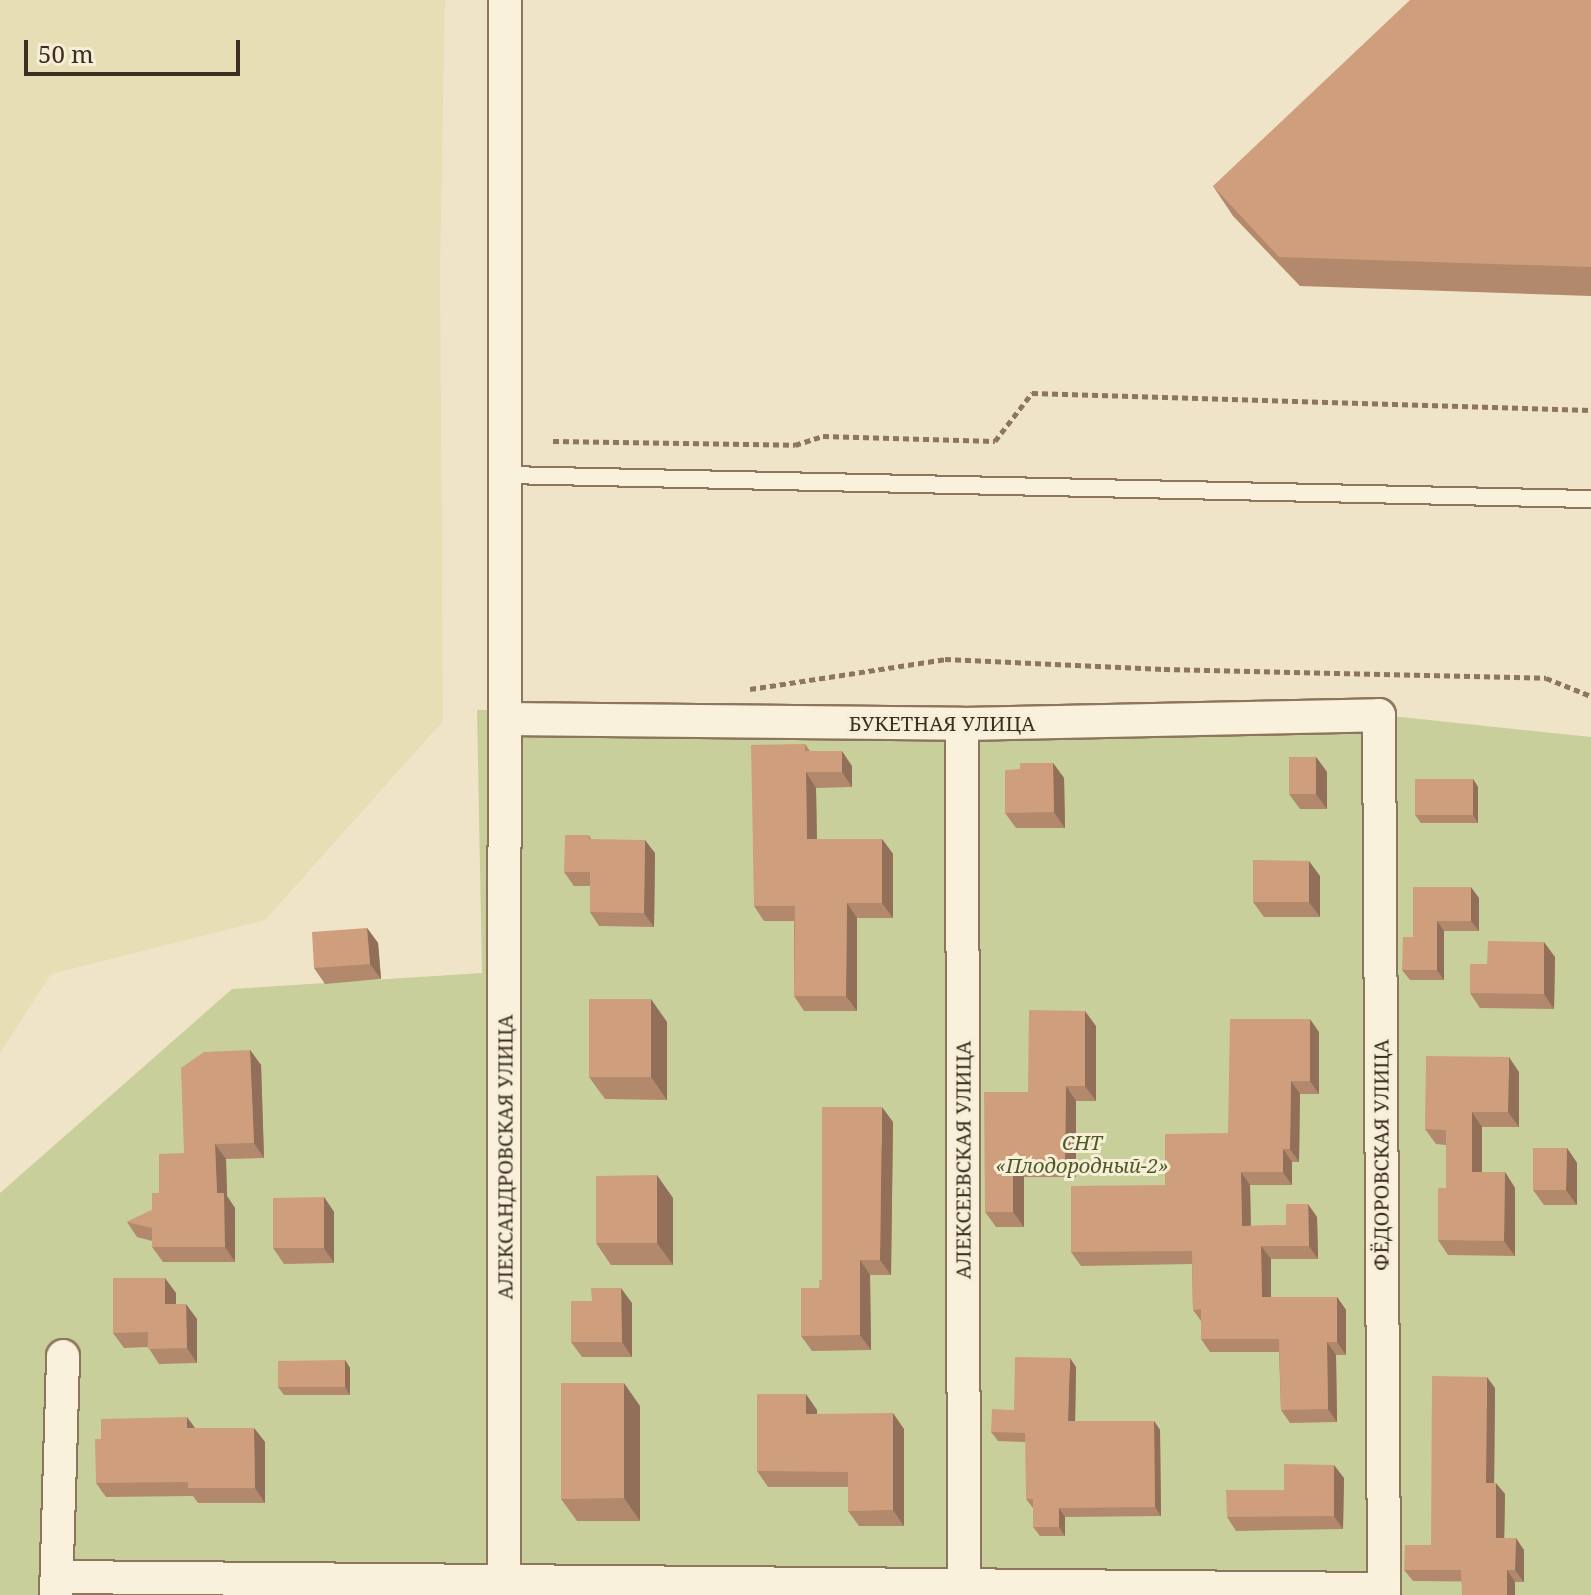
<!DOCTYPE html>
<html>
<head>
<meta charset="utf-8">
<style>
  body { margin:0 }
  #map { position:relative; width:1591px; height:1595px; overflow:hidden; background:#f0e4c8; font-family:"Noto Serif",serif }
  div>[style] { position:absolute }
  .farmland>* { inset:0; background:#e6deb5 }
  .green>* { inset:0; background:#c9cf9b }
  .path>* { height:5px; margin-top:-2.5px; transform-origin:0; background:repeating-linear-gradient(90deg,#8d765c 0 6px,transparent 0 10px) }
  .roads { filter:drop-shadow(2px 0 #8d765c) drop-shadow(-2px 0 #8d765c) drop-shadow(0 2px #8d765c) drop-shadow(0 -2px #8d765c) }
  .lane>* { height:16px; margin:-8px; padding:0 8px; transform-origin:8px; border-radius:8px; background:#faf1dc }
  .street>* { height:32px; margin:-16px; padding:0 16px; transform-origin:16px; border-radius:16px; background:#faf1dc }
  .wall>* { inset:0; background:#b2896c }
  .shaded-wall>* { inset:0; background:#916f58 }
  .building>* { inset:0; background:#cf9f7d }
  span { translate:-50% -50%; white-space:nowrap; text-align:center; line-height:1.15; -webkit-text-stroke:6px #f7eed8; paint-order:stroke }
  .street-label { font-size:20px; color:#3d2e20 }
  .park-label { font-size:20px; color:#4d5a26; font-style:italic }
  .scale { position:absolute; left:24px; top:40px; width:216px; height:36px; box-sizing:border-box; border:4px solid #3d2e20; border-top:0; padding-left:10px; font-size:24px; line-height:28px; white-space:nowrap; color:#3d2e20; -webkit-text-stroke:6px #f7eed8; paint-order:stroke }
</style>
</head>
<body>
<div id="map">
  <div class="farmland">
    <i style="clip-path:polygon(0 0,445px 0,440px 269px,443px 721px,265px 920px,51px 974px,0 1053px)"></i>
  </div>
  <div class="green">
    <i style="clip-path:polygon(477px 710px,1344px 711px,1591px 737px,1591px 1595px,0 1595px,0 1193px,232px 989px,482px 973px)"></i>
  </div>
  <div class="path">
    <i style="left:553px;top:441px;width:242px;rotate:0.9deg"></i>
    <i style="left:795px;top:445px;width:29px;rotate:-18deg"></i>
    <i style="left:823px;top:436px;width:172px;rotate:1.7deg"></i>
    <i style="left:995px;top:441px;width:61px;rotate:-52.4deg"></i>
    <i style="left:1032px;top:393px;width:559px;rotate:1.74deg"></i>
    <i style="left:750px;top:689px;width:197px;rotate:-8.7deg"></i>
    <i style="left:945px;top:659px;width:219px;rotate:2.6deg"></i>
    <i style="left:1164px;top:669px;width:382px;rotate:1.3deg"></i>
    <i style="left:1546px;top:678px;width:48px;rotate:21.8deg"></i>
  </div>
  <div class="roads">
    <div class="lane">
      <i style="left:506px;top:475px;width:1085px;rotate:1.27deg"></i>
    </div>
    <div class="street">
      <i style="left:506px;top:719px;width:456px;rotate:0.6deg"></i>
      <i style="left:962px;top:724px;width:417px;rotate:-1.2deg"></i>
      <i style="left:1379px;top:715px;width:880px;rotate:89.67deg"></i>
      <i style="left:962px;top:724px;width:871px;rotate:89.87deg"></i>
      <i style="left:57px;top:1577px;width:1327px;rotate:0.52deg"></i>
      <i style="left:56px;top:1595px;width:239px;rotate:-88.3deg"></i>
      <i style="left:504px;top:1595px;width:1595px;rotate:-89.96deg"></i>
    </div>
  </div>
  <div class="wall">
    <i style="clip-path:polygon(1591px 0,1591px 296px,1300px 286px,1233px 216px,1213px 186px)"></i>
    <i style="clip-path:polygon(805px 744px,810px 751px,852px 766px,852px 787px,816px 788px,817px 839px,882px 839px,893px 854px,893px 918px,857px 918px,857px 1011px,804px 1011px,794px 996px,794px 921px,764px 921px,754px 906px)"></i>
    <i style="clip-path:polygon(1316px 757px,1327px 772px,1327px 809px,1300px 809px,1289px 794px)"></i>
    <i style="clip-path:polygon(1053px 763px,1064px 778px,1065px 828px,1016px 828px,1005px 813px,1020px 769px)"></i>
    <i style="clip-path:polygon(1473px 779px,1478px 787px,1478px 823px,1421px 823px,1415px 815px)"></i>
    <i style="clip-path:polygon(589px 835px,591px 839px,655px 853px,654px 927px,599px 926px,590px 912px,590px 886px,574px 886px,564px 872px)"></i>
    <i style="clip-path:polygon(1320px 876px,1320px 917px,1264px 917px,1253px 902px)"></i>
    <i style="clip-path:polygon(1413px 887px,1479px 898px,1479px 931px,1444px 931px,1444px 980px,1410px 980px,1402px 970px,1413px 937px)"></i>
    <i style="clip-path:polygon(367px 928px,378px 943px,381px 979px,325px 984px,314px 968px)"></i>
    <i style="clip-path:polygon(1555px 957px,1554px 1009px,1480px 1008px,1470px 993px,1487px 964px)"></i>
    <i style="clip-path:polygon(667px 1022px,667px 1100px,605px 1099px,589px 1077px)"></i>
    <i style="clip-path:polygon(1096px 1026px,1096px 1101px,1076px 1101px,1076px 1177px,1024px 1177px,1024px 1227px,996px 1227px,985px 1212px,1028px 1092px)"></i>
    <i style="clip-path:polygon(1319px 1032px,1319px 1094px,1300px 1094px,1299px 1162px,1292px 1162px,1292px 1185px,1250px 1185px,1251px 1226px,1286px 1225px,1317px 1217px,1318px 1259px,1271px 1259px,1271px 1297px,1337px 1297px,1346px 1310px,1346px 1355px,1336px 1355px,1337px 1422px,1290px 1423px,1281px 1410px,1279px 1352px,1210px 1352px,1201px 1339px,1201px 1321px,1193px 1310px,1192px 1264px,1081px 1266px,1071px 1252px,1165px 1185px,1228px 1133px)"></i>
    <i style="clip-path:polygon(250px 1050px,261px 1065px,264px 1158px,226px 1159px,227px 1196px,235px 1208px,235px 1262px,163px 1262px,152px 1247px,152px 1241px,137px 1237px,127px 1222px,152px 1210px,159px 1193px,184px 1153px)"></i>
    <i style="clip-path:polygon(1519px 1072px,1519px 1127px,1482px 1127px,1482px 1172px,1505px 1172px,1515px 1188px,1515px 1256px,1448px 1255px,1438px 1240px,1446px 1188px,1446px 1145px,1436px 1144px,1425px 1129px)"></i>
    <i style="clip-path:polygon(893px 1122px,891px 1275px,870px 1275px,871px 1350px,812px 1351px,801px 1336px,822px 1280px)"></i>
    <i style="clip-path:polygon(1567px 1148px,1577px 1163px,1577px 1205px,1544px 1205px,1533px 1190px)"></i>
    <i style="clip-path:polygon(324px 1197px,334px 1212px,334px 1263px,284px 1264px,273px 1248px)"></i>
    <i style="clip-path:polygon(673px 1198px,673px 1265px,611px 1265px,596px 1243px)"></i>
    <i style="clip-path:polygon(176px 1293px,176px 1304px,197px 1319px,197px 1363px,159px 1364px,148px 1347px,124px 1348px,113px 1333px)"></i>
    <i style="clip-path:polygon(592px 1301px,632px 1303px,632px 1357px,582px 1357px,571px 1342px)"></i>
    <i style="clip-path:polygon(345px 1360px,350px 1368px,350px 1395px,284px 1395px,278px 1387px)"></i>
    <i style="clip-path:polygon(1076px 1367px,1075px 1421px,1154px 1421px,1160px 1430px,1161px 1516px,1065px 1517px,1065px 1536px,1040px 1536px,1033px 1527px,1033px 1508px,1026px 1499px,1026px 1442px,998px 1441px,991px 1432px,1014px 1410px)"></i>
    <i style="clip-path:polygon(1495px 1388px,1494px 1483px,1505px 1494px,1504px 1538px,1524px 1550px,1524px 1582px,1413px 1581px,1404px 1570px,1431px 1545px)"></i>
    <i style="clip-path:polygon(640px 1406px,640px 1521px,577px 1521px,561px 1499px)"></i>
    <i style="clip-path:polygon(817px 1410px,817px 1414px,904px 1429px,904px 1526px,859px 1526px,848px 1511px,848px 1487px,768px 1487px,757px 1471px)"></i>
    <i style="clip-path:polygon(195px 1428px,254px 1428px,265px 1442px,265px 1503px,198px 1503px,193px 1496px,106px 1497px,96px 1483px,101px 1439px)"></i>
    <i style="clip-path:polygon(1344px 1478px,1343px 1529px,1236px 1531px,1227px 1517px,1284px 1490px)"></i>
  </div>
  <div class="shaded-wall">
    <i style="clip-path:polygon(842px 751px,852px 766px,852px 787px,842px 772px)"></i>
    <i style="clip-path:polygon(1316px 757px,1327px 772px,1327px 809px,1316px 794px)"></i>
    <i style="clip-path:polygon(1053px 763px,1064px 778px,1065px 828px,1054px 812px)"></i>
    <i style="clip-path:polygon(806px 772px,816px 788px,817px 854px,807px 839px)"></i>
    <i style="clip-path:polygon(1473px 779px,1478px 787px,1478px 823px,1473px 815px)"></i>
    <i style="clip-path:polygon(882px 839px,893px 854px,893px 918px,882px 903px)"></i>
    <i style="clip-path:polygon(645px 840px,655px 853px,654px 927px,644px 913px)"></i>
    <i style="clip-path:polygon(1309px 861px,1320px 876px,1320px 917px,1309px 902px)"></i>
    <i style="clip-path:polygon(1471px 887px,1479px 898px,1479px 931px,1471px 921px)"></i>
    <i style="clip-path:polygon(847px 903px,857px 918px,857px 1011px,846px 996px)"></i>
    <i style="clip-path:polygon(1437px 921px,1444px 931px,1444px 980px,1437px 970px)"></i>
    <i style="clip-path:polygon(367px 928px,378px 943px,381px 979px,370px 964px)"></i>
    <i style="clip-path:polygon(1544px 942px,1555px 957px,1554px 1009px,1544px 994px)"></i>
    <i style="clip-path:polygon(651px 999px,667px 1022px,667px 1100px,651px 1077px)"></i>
    <i style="clip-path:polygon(1085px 1011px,1096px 1026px,1096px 1101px,1085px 1086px)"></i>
    <i style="clip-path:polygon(1310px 1019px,1319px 1032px,1319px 1094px,1310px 1081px)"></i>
    <i style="clip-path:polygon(250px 1050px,261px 1065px,264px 1158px,254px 1143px)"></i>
    <i style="clip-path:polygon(1509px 1057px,1519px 1072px,1519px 1127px,1508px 1112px)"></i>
    <i style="clip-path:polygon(1291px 1081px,1300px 1094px,1299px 1162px,1290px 1149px)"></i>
    <i style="clip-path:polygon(1066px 1086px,1076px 1101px,1076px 1177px,1065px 1162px)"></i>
    <i style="clip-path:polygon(882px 1107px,893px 1122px,891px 1275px,880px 1260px)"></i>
    <i style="clip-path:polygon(1472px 1112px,1482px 1127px,1482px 1187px,1472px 1172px)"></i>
    <i style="clip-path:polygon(215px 1144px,226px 1159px,227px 1196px,235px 1208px,235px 1262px,225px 1247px,217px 1193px)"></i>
    <i style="clip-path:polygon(1567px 1148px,1577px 1163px,1577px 1205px,1566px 1190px)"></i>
    <i style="clip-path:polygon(1283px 1149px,1292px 1162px,1292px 1185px,1283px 1172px)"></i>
    <i style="clip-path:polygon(1013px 1162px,1024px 1177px,1024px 1227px,1013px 1212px)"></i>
    <i style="clip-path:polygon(1241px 1172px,1250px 1185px,1251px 1239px,1242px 1226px)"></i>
    <i style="clip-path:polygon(1505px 1172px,1515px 1188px,1515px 1256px,1504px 1241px)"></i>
    <i style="clip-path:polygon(657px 1175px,673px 1198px,673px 1265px,657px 1243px)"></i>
    <i style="clip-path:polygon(324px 1197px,334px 1212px,334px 1263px,324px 1248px)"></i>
    <i style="clip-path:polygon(1308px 1204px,1317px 1217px,1318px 1259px,1309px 1246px)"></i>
    <i style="clip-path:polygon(1261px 1246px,1271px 1259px,1271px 1310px,1262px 1297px)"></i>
    <i style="clip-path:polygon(860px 1260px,870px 1275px,871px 1350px,860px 1335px)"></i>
    <i style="clip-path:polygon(165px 1278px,176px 1293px,176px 1319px,165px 1304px)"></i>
    <i style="clip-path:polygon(621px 1288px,632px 1303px,632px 1357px,622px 1342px)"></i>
    <i style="clip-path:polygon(1337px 1297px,1346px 1310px,1346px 1355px,1337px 1342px)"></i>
    <i style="clip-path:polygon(186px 1304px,197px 1319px,197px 1363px,187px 1348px)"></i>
    <i style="clip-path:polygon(1327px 1342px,1336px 1355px,1337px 1422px,1328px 1409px)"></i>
    <i style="clip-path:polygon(1070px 1358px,1076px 1367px,1075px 1430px,1068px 1421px)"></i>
    <i style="clip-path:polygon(345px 1360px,350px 1368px,350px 1395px,345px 1387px)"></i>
    <i style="clip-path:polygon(1487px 1377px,1495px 1388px,1494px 1494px,1486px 1483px)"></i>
    <i style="clip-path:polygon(624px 1383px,640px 1406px,640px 1521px,624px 1498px)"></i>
    <i style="clip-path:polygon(806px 1394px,817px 1410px,817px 1429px,806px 1414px)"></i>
    <i style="clip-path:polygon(893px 1413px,904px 1429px,904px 1526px,893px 1510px)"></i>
    <i style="clip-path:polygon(187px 1417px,198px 1432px,187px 1428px)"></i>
    <i style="clip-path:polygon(1154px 1421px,1160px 1430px,1161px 1516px,1155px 1507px)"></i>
    <i style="clip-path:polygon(254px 1428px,265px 1442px,265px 1503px,255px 1488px)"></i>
    <i style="clip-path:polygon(1334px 1465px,1344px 1478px,1343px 1529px,1334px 1516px)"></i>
    <i style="clip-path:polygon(1496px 1483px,1505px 1494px,1504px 1550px,1496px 1538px)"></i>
    <i style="clip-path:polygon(1059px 1508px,1065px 1517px,1065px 1536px,1059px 1527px)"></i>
    <i style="clip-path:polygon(1516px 1538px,1524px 1550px,1524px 1582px,1515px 1570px)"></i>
    <i style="clip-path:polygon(1507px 1570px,1515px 1582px,1515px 1595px,1507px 1595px)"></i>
  </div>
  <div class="building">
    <i style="clip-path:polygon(1410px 0,1591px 0,1591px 267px,1279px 257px,1213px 186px)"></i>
    <i style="clip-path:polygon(805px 744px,805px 751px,842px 751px,842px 772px,806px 772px,807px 839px,882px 839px,882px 903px,847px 903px,846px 996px,794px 996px,795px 906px,754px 906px,751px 745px)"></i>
    <i style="clip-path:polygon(1289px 757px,1316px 757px,1316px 794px,1289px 794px)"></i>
    <i style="clip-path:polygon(1020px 763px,1053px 763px,1054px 812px,1005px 813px,1005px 770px,1020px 769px)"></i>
    <i style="clip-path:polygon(1415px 779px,1473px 779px,1473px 815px,1415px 815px)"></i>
    <i style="clip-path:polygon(565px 835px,589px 835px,589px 839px,645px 840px,644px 913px,590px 912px,590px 872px,564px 872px)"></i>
    <i style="clip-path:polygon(1253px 860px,1309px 861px,1309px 902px,1253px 902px)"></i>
    <i style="clip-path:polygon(1413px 887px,1471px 887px,1471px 921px,1437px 921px,1437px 970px,1402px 970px,1403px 937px,1413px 937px)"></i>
    <i style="clip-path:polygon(367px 928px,370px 964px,314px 968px,312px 932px)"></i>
    <i style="clip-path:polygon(1488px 941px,1544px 942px,1544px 994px,1470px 993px,1470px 964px,1487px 964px)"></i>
    <i style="clip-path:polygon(589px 999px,651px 999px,651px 1077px,589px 1077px)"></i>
    <i style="clip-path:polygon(1029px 1010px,1085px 1011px,1085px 1086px,1066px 1086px,1065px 1162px,1013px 1162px,1013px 1212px,985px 1212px,984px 1092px,1028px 1092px)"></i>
    <i style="clip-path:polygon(1230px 1019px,1310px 1019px,1310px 1081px,1291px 1081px,1290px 1149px,1283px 1149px,1283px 1172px,1241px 1172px,1242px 1226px,1286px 1225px,1286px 1204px,1308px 1204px,1309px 1246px,1261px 1246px,1262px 1297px,1337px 1297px,1337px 1342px,1327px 1342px,1328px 1409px,1281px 1410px,1279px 1339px,1201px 1339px,1201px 1309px,1193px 1310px,1192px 1251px,1071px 1252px,1071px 1186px,1165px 1185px,1165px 1134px,1228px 1133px)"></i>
    <i style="clip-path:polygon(250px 1050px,254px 1143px,215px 1144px,217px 1193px,224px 1193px,225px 1247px,152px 1247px,152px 1228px,127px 1222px,152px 1210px,152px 1193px,159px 1193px,159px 1154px,184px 1153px,181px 1068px,204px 1052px)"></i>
    <i style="clip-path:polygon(1426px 1056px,1509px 1057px,1508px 1112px,1472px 1112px,1472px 1172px,1505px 1172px,1504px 1241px,1438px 1240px,1438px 1188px,1446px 1188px,1446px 1130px,1425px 1129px)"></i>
    <i style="clip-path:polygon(822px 1107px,882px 1107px,880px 1260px,860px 1260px,860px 1335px,801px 1336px,801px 1288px,820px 1288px,819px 1280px,822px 1280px)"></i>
    <i style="clip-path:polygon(1533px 1148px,1567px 1148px,1566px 1190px,1533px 1190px)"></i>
    <i style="clip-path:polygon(657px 1175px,657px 1243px,596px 1243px,596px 1176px)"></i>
    <i style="clip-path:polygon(324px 1197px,324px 1248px,273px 1248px,273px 1198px)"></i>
    <i style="clip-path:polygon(113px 1278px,165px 1278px,165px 1304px,186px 1304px,187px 1348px,148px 1349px,148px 1332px,113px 1333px)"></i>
    <i style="clip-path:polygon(591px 1288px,621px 1288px,622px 1342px,571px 1342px,571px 1301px,592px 1301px)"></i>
    <i style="clip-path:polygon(1015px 1357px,1070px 1358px,1068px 1421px,1154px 1421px,1155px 1507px,1059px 1508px,1059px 1527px,1033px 1527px,1033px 1499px,1026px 1499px,1025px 1433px,991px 1432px,992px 1409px,1014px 1410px)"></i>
    <i style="clip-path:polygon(345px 1360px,345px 1387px,278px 1387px,278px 1361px)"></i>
    <i style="clip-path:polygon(1432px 1376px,1487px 1377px,1486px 1483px,1496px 1483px,1496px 1538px,1516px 1538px,1515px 1570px,1507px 1570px,1507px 1595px,1462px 1595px,1461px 1570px,1404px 1570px,1405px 1545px,1431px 1545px)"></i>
    <i style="clip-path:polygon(561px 1383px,624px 1383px,624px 1498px,561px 1499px)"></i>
    <i style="clip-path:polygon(757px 1394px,806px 1394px,806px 1414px,893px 1413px,893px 1510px,848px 1511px,848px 1472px,757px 1471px)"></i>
    <i style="clip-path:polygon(187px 1417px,187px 1428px,254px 1428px,255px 1488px,188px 1488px,188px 1482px,96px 1483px,95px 1439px,101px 1439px,101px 1419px)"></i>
    <i style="clip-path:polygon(1284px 1464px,1334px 1465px,1334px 1516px,1227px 1517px,1226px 1490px,1284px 1490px)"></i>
  </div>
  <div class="street-label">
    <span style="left:942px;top:723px">БУКЕТНАЯ УЛИЦА</span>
    <span style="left:1381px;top:1155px;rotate:-90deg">ФЁДОРОВСКАЯ УЛИЦА</span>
    <span style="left:505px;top:1157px;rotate:-90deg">АЛЕКСАНДРОВСКАЯ УЛИЦА</span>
    <span style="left:963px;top:1160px;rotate:-90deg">АЛЕКСЕЕВСКАЯ УЛИЦА</span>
  </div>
  <div class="park-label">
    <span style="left:1082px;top:1154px">СНТ<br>«Плодородный-2»</span>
  </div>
  <div class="scale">50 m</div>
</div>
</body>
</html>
